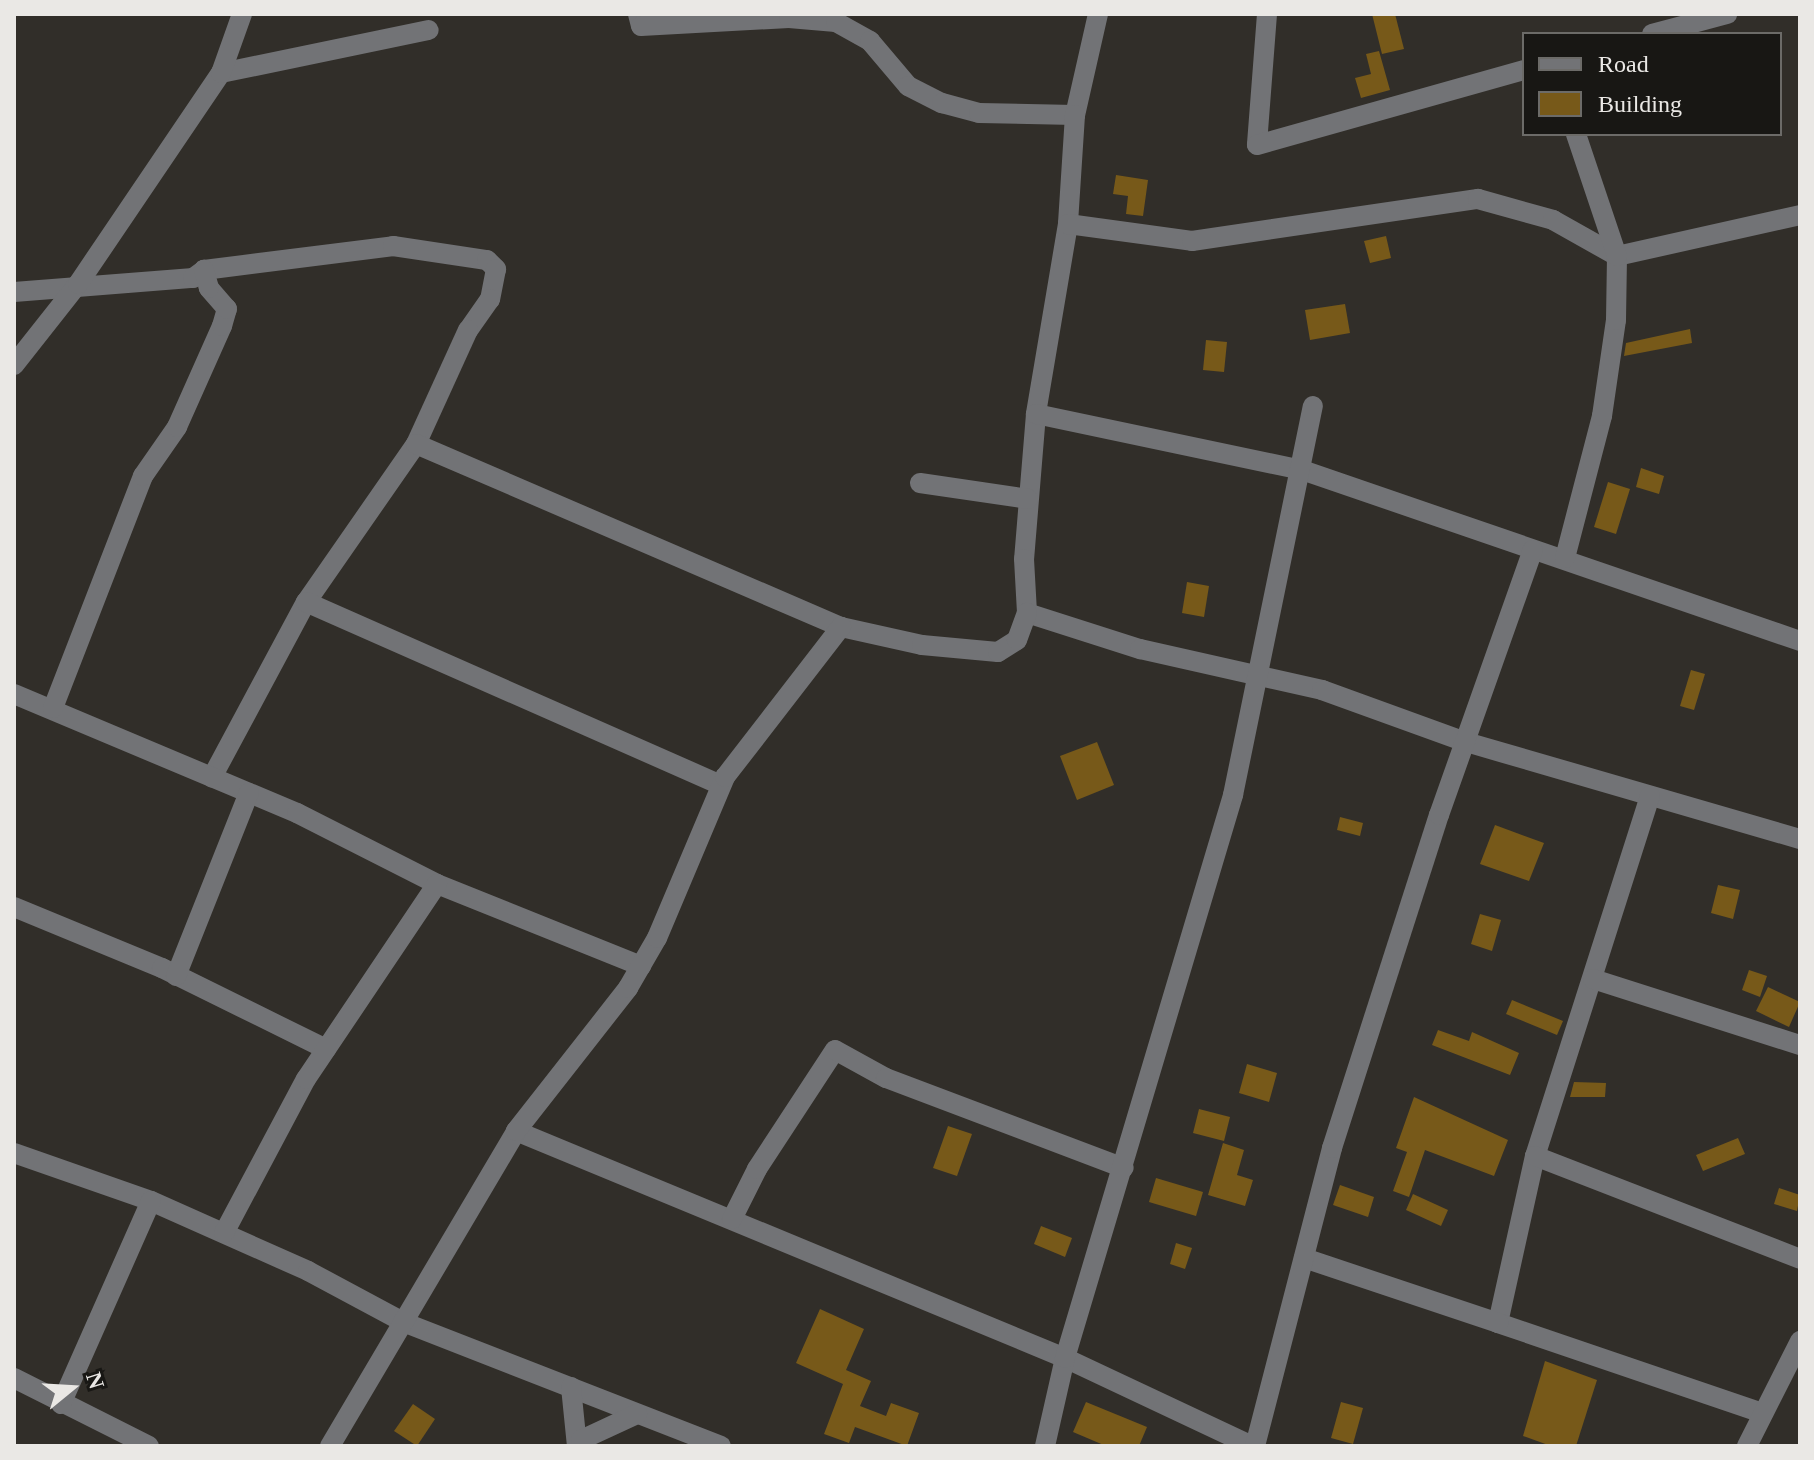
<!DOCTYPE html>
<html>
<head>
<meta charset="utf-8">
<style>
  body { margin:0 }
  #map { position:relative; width:1814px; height:1460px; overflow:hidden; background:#312e29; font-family:Georgia,serif }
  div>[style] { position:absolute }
  .building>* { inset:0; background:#775919 }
  .minor>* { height:20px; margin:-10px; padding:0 10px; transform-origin:10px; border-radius:10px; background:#727376 }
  span { translate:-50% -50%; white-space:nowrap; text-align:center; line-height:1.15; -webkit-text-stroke:7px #181714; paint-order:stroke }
  .frame { position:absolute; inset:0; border:16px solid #eae8e5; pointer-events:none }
  .legend { position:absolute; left:1522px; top:32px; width:260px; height:104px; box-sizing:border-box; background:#181714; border:2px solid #6c6b68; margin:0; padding:10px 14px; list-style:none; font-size:24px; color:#eae8e5 }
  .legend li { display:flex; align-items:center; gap:16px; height:40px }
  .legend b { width:40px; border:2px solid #6c6b68 }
  .north { position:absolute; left:32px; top:1348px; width:80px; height:80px; -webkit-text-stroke:6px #181714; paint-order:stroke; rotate:72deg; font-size:22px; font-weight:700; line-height:32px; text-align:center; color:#eae8e5 }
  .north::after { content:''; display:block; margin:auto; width:28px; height:36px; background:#eae8e5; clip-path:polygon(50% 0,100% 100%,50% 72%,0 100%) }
</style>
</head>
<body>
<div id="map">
  <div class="building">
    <i style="clip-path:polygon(1372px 14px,1395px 14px,1404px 49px,1382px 54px)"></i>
    <i style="clip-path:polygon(1379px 51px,1390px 90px,1361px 98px,1355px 78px,1371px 74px,1366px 54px)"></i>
    <i style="clip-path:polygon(1116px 175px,1148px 180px,1143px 216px,1126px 214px,1128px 196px,1113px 194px)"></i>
    <i style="clip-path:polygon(1386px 236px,1391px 258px,1370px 263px,1364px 241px)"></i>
    <i style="clip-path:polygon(1345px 304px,1350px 333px,1310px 340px,1305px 310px)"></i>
    <i style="clip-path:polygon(1690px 329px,1692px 343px,1624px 356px,1626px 343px)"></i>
    <i style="clip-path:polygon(1206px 340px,1227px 342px,1224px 372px,1203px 370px)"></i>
    <i style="clip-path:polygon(1641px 468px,1664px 476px,1659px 494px,1636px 487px)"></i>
    <i style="clip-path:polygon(1608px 482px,1630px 489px,1616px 534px,1594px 527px)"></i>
    <i style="clip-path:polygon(1187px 582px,1209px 586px,1204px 617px,1182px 613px)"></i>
    <i style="clip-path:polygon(1691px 670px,1705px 674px,1694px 710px,1680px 706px)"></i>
    <i style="clip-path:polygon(1097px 742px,1114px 785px,1077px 800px,1060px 756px)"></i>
    <i style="clip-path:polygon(1340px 817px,1363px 823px,1360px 836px,1337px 830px)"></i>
    <i style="clip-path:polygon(1495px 825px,1544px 843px,1529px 881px,1480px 864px)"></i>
    <i style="clip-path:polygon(1718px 885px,1740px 890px,1733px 919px,1711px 913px)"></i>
    <i style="clip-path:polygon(1480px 914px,1501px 920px,1492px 951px,1471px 944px)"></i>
    <i style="clip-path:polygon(1749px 970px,1767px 976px,1760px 997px,1742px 990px)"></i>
    <i style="clip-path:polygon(1768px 987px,1800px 1002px,1789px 1027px,1756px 1011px)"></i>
    <i style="clip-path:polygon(1512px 1000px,1563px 1021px,1557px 1035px,1506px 1014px)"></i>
    <i style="clip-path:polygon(1438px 1030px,1469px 1041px,1472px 1032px,1519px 1053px,1510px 1075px,1432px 1045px)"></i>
    <i style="clip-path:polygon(1247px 1064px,1277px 1073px,1269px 1102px,1239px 1093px)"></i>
    <i style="clip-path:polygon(1574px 1082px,1606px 1083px,1605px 1097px,1570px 1097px)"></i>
    <i style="clip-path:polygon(1414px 1097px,1508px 1140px,1494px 1176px,1425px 1150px,1409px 1197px,1393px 1191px,1407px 1152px,1396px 1148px)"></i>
    <i style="clip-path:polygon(1199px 1109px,1230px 1117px,1224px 1141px,1193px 1133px)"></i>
    <i style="clip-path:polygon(948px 1126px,972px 1134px,957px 1176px,933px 1168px)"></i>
    <i style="clip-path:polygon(1738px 1138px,1745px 1154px,1703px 1171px,1696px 1155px)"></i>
    <i style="clip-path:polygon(1223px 1143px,1244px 1150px,1237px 1175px,1253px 1180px,1245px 1206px,1208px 1195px)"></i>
    <i style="clip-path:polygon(1156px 1178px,1203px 1192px,1196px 1216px,1149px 1202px)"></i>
    <i style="clip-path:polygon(1340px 1185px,1374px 1197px,1368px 1217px,1333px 1205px)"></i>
    <i style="clip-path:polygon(1779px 1188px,1800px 1195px,1797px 1211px,1774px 1204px)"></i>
    <i style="clip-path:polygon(1413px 1194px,1448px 1210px,1441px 1226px,1406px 1210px)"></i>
    <i style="clip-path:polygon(1041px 1226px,1072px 1238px,1065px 1257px,1034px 1244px)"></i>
    <i style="clip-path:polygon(1176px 1243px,1192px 1248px,1185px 1269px,1170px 1264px)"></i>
    <i style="clip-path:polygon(820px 1309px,864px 1329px,846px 1370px,871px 1381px,860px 1406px,886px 1416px,891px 1403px,919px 1413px,907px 1446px,855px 1427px,849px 1443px,824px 1434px,843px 1384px,796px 1363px)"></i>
    <i style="clip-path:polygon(1545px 1361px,1597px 1380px,1576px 1446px,1551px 1446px,1523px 1436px)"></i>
    <i style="clip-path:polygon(1086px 1402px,1147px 1427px,1139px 1446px,1106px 1446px,1073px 1432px)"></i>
    <i style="clip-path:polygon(1341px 1402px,1363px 1408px,1353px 1444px,1331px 1438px)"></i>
    <i style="clip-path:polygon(413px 1404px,435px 1419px,417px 1446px,394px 1431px)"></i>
  </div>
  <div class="minor">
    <i style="left:638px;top:14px;width:12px;rotate:76deg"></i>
    <i style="left:641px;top:26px;width:148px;rotate:-3.1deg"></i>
    <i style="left:789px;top:18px;width:47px;rotate:4.9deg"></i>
    <i style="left:836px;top:22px;width:39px;rotate:29deg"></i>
    <i style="left:870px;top:41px;width:59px;rotate:49.8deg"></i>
    <i style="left:908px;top:86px;width:38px;rotate:27deg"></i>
    <i style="left:942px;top:103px;width:38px;rotate:15deg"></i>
    <i style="left:979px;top:113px;width:96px;rotate:1.2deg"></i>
    <i style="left:1098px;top:14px;width:104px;rotate:102.8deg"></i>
    <i style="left:1075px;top:115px;width:109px;rotate:93.7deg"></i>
    <i style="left:1068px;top:224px;width:193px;rotate:99.6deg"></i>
    <i style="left:1036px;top:414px;width:145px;rotate:94.7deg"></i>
    <i style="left:1024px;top:559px;width:54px;rotate:86.8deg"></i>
    <i style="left:1027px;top:613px;width:119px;rotate:17.7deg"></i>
    <i style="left:1140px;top:649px;width:187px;rotate:12.7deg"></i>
    <i style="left:1322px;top:690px;width:153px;rotate:19.9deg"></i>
    <i style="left:1466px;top:742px;width:348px;rotate:16.2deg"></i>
    <i style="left:1267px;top:14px;width:131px;rotate:94.4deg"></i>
    <i style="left:1257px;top:145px;width:277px;rotate:-15.7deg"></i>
    <i style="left:1652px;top:34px;width:78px;rotate:-14.9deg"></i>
    <i style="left:221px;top:73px;width:212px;rotate:-11.7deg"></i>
    <i style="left:1068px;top:224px;width:125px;rotate:7.8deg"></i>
    <i style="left:1192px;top:241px;width:289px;rotate:-8.4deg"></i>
    <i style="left:1478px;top:199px;width:78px;rotate:15.6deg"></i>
    <i style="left:1553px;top:220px;width:73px;rotate:29.4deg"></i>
    <i style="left:1617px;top:256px;width:188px;rotate:-12.6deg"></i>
    <i style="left:14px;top:292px;width:180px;rotate:-4.5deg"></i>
    <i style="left:193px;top:278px;width:14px;rotate:-36deg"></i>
    <i style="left:204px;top:270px;width:191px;rotate:-7.2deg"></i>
    <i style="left:393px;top:246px;width:95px;rotate:8.5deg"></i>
    <i style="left:487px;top:260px;width:13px;rotate:45deg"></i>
    <i style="left:496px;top:269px;width:31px;rotate:101deg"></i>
    <i style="left:490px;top:299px;width:38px;rotate:125deg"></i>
    <i style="left:468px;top:330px;width:125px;rotate:114.5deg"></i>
    <i style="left:416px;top:444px;width:193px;rotate:124.8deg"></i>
    <i style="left:306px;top:602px;width:199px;rotate:118.2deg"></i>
    <i style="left:14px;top:365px;width:103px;rotate:-51.7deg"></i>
    <i style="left:78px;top:284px;width:255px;rotate:-55.9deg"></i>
    <i style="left:221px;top:73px;width:63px;rotate:-70.4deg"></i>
    <i style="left:1036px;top:414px;width:272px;rotate:11.9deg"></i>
    <i style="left:1302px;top:470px;width:527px;rotate:18.95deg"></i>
    <i style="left:416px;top:444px;width:463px;rotate:23.3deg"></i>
    <i style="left:841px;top:627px;width:83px;rotate:12.5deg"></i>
    <i style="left:922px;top:645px;width:76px;rotate:5.3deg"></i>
    <i style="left:998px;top:652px;width:22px;rotate:-32deg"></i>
    <i style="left:1017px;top:640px;width:29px;rotate:-70deg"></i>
    <i style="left:920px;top:483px;width:109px;rotate:8.4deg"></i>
    <i style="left:1565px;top:558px;width:147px;rotate:-75.4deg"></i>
    <i style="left:1602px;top:416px;width:97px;rotate:-81.7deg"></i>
    <i style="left:1616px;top:320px;width:64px;rotate:-89.1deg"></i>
    <i style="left:1617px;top:256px;width:129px;rotate:-108.6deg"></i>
    <i style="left:306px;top:602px;width:453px;rotate:23.8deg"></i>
    <i style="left:14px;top:694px;width:307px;rotate:22.8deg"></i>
    <i style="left:297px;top:813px;width:157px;rotate:26.9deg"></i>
    <i style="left:437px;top:884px;width:220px;rotate:21.9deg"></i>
    <i style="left:53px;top:708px;width:249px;rotate:-68.8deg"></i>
    <i style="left:143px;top:476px;width:60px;rotate:-55.2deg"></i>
    <i style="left:177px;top:427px;width:111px;rotate:-66deg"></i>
    <i style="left:222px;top:326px;width:18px;rotate:-74deg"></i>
    <i style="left:227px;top:309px;width:28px;rotate:-131deg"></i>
    <i style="left:209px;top:288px;width:19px;rotate:-106deg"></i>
    <i style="left:1650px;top:796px;width:378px;rotate:107.7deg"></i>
    <i style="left:1535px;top:1156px;width:171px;rotate:102.5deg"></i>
    <i style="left:1498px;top:1323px;width:280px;rotate:18.8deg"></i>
    <i style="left:14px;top:907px;width:160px;rotate:22.4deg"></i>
    <i style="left:162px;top:968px;width:183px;rotate:26.3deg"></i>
    <i style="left:176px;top:976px;width:197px;rotate:-68.3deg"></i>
    <i style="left:1593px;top:979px;width:217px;rotate:17.7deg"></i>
    <i style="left:516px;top:1131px;width:594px;rotate:22.46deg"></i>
    <i style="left:1065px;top:1358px;width:207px;rotate:25.2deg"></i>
    <i style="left:14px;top:1153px;width:145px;rotate:19.3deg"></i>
    <i style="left:151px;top:1201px;width:172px;rotate:24deg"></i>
    <i style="left:308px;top:1271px;width:108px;rotate:28.2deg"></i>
    <i style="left:403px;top:1322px;width:341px;rotate:21.3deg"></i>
    <i style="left:1535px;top:1156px;width:284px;rotate:21.2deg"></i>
    <i style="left:732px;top:1219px;width:56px;rotate:-63.4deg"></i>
    <i style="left:757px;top:1169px;width:142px;rotate:-56.8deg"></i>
    <i style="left:835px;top:1050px;width:58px;rotate:28.8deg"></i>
    <i style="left:886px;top:1078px;width:254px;rotate:20.7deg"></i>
    <i style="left:224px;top:1233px;width:174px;rotate:-62deg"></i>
    <i style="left:306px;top:1079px;width:235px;rotate:-56.1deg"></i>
    <i style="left:1304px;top:1258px;width:205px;rotate:18.5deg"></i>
    <i style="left:14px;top:1378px;width:151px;rotate:26.7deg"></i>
    <i style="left:571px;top:1387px;width:59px;rotate:84.2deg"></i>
    <i style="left:61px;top:1404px;width:222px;rotate:-66.1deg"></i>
    <i style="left:581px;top:1440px;width:62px;rotate:-24.9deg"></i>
    <i style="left:330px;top:1446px;width:366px;rotate:-59.4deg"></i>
    <i style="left:516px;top:1131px;width:182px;rotate:-51.9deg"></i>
    <i style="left:628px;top:988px;width:58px;rotate:-59.9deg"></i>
    <i style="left:657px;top:938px;width:175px;rotate:-67.1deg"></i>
    <i style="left:725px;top:777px;width:190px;rotate:-52.3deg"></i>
    <i style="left:1045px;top:1446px;width:90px;rotate:-77.2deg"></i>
    <i style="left:1065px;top:1358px;width:588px;rotate:-73.38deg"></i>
    <i style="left:1233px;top:795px;width:397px;rotate:-78.4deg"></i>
    <i style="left:1255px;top:1446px;width:308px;rotate:-75.5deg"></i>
    <i style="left:1332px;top:1148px;width:350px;rotate:-72.2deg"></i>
    <i style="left:1439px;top:815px;width:281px;rotate:-70.5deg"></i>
    <i style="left:1747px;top:1446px;width:118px;rotate:-63.2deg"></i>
  </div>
  <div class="frame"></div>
  <ul class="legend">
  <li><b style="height:10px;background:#727376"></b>Road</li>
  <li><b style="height:22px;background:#775919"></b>Building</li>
  </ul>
  <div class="north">N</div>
</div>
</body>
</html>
